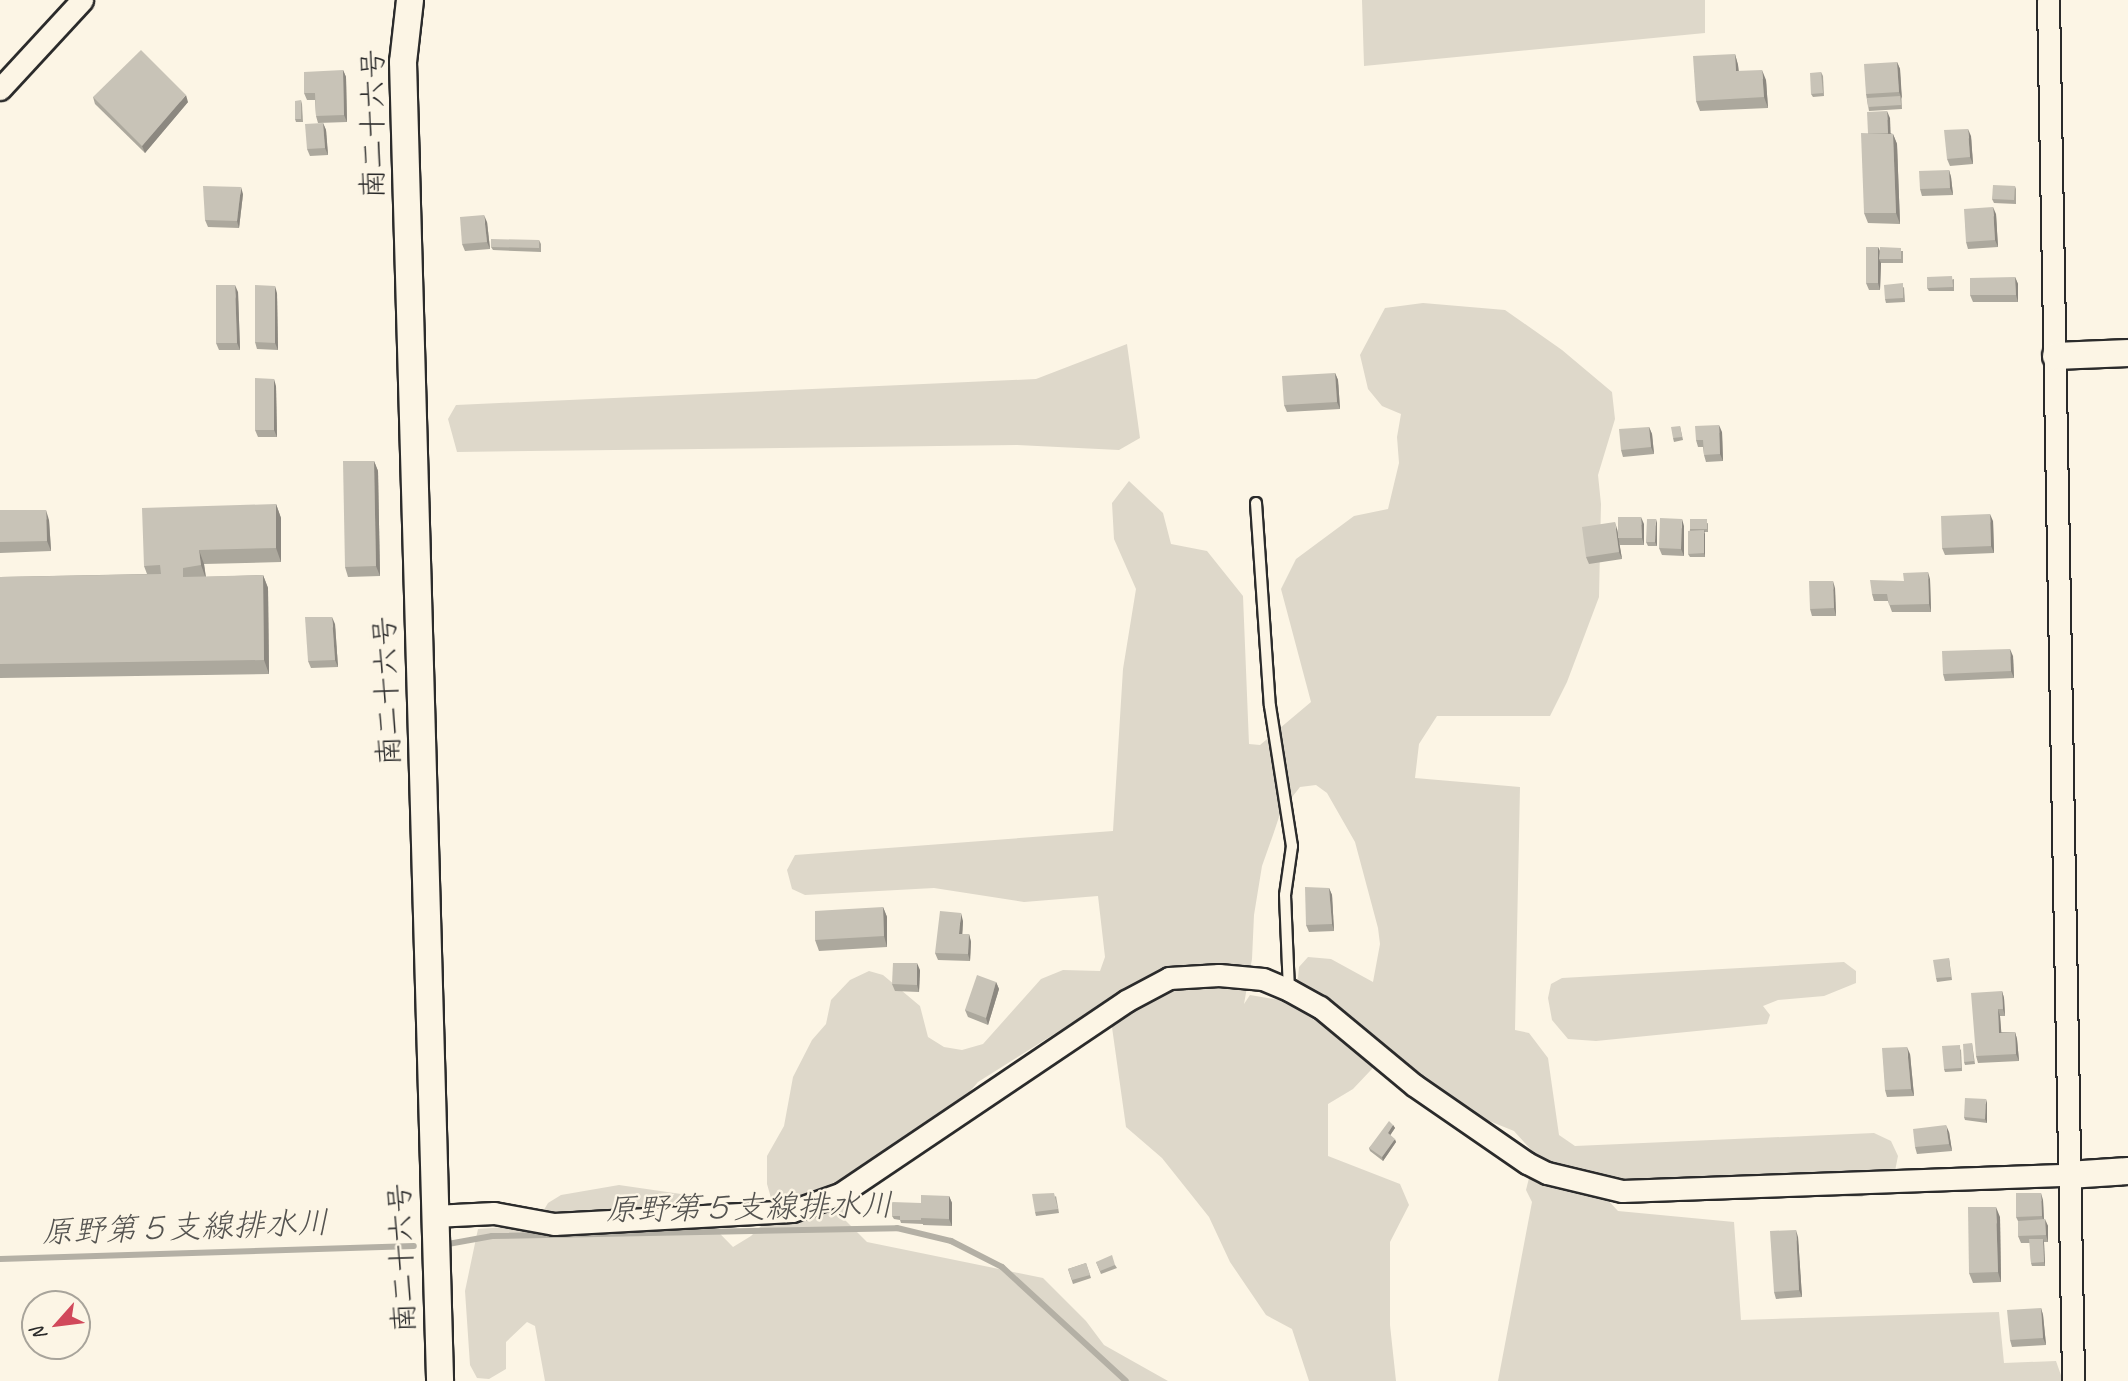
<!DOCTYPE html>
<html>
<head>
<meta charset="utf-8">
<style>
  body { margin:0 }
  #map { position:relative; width:2128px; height:1381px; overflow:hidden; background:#fcf5e5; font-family:Caveat,"Klee One",sans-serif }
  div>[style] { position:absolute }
  .green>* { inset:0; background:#ded8ca }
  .stream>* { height:6px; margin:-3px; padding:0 3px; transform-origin:3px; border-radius:3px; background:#b4b0a5 }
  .roads { filter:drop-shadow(2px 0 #2b2b2b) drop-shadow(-2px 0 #2b2b2b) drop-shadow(0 2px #2b2b2b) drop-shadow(0 -2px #2b2b2b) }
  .service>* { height:10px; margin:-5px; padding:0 5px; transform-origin:5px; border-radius:5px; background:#fcf5e5 }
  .minor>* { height:21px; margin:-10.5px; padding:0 10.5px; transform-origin:10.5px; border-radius:10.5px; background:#fcf5e5 }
  .tertiary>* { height:26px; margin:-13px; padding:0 13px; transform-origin:13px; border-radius:13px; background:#fcf5e5 }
  .wall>* { inset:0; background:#aca89d }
  .shaded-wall>* { inset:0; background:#8c8880 }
  .building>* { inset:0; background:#c8c3b7 }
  span { translate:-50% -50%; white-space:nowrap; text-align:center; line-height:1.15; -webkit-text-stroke:5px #fcf5e5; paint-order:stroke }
  .street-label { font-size:30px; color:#2b2b2b }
  .water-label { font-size:32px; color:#545350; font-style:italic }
  .north { position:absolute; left:21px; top:1290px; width:70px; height:70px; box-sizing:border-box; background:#fcf5e5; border:2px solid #a8a49b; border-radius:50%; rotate:242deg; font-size:19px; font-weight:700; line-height:28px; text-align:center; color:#2b2b2b }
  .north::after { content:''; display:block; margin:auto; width:24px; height:32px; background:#d1495b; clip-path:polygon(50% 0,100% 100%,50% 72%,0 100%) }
</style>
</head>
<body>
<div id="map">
  <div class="green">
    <i style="clip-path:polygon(1362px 0,1705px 0,1705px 33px,1364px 66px)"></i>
    <i style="clip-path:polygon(evenodd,1423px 303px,1505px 310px,1562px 350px,1612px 392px,1615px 419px,1598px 475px,1601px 504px,1599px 597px,1567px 682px,1550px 716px,1437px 716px,1419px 744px,1415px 778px,1520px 787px,1515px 1030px,1529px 1033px,1548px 1058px,1559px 1135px,1575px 1146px,1874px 1133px,1891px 1141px,1898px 1156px,1895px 1171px,1862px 1197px,1838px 1197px,1723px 1181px,1604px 1196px,1618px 1211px,1734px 1222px,1741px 1320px,1999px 1312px,2004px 1363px,2056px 1361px,2063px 1381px,1498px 1381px,1532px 1202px,1526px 1190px,1535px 1154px,1514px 1131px,1462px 1110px,1387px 1053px,1353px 1089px,1328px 1104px,1328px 1156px,1400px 1184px,1409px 1205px,1390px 1242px,1390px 1325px,1396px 1381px,1309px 1381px,1292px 1329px,1266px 1315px,1230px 1262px,1209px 1217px,1162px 1158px,1126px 1127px,1109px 1006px,1083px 1016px,978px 1082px,959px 1104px,841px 1181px,845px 1220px,867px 1242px,1043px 1278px,1086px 1321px,1104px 1345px,1168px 1381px,545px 1381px,535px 1326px,527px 1322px,506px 1342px,506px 1369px,489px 1379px,477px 1378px,470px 1365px,465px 1291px,478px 1229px,535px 1225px,548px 1203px,561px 1195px,619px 1185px,681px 1194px,733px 1247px,751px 1236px,775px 1212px,767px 1184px,767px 1156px,784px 1126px,793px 1077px,812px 1040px,826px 1024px,831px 1000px,850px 980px,869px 971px,883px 975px,920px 1006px,928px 1037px,944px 1047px,962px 1050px,983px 1044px,1041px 979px,1063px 970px,1100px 971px,1105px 957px,1098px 896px,1024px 902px,934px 888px,805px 895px,792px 889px,787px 870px,795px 855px,1113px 831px,1123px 669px,1136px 589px,1114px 539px,1112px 503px,1129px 481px,1163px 513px,1171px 544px,1207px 551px,1243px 596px,1249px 744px,1260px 745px,1311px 702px,1281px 589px,1296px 559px,1354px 516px,1388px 509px,1399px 463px,1397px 437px,1401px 414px,1382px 406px,1368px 389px,1360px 355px,1385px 308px,1423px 303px,1316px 785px,1327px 793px,1355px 842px,1378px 928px,1380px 944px,1373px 982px,1331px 959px,1308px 957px,1299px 967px,1298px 978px,1280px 1000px,1250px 995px,1244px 1004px,1252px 959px,1254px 915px,1262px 866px,1273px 835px,1281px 811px,1300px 787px,1316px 785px)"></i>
    <i style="clip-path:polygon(1127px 344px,1140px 438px,1119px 450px,1017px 445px,457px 452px,448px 419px,456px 405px,1036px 379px)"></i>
    <i style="clip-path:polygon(1844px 962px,1856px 971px,1856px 983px,1824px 996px,1778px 1000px,1763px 1006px,1770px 1015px,1767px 1024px,1596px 1041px,1568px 1039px,1552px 1020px,1548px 998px,1551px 984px,1562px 978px)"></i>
  </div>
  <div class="stream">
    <i style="left:448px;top:1244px;width:45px;rotate:-10.3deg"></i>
    <i style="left:492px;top:1236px;width:405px;rotate:-1.1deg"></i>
    <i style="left:897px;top:1228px;width:56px;rotate:13.5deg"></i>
    <i style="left:951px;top:1241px;width:57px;rotate:27deg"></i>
    <i style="left:1002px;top:1267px;width:168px;rotate:42.6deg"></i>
    <i style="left:0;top:1259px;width:414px;rotate:-1.8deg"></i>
  </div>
  <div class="roads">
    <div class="service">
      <i style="left:1256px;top:503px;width:203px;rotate:86.1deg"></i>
      <i style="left:1270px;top:706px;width:142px;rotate:81.1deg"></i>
      <i style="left:1292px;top:846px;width:49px;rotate:98.1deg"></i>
      <i style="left:1285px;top:895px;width:95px;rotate:87.6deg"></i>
    </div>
    <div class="minor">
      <i style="left:2048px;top:0;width:1381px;rotate:88.96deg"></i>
      <i style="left:0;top:89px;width:121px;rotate:-47.3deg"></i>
      <i style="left:434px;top:1216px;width:60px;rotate:-2.9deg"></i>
      <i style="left:494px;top:1213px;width:61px;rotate:10.4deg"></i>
      <i style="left:554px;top:1224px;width:238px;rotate:-3.1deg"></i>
      <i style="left:792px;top:1211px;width:51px;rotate:-19.5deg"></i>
      <i style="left:840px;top:1194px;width:345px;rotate:-34deg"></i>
      <i style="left:1126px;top:1001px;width:49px;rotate:-28.1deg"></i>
      <i style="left:1169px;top:978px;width:50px;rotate:-3.4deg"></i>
      <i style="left:1219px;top:975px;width:44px;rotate:5.2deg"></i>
      <i style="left:1263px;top:979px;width:28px;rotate:23deg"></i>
      <i style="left:1289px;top:990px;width:35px;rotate:29deg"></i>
      <i style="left:1320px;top:1007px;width:122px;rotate:39.7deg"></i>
      <i style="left:1414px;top:1085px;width:137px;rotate:34.6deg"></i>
      <i style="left:1527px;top:1163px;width:22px;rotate:27deg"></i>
      <i style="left:1547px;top:1173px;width:77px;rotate:13.5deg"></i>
      <i style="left:1622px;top:1191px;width:446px;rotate:-2.1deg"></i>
    </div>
    <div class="tertiary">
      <i style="left:410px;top:0;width:62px;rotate:96.4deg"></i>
      <i style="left:403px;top:62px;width:1320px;rotate:88.39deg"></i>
      <i style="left:2056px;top:356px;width:72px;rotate:-2.4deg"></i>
      <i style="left:2068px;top:1175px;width:60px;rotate:-3.8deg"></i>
    </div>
  </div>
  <div class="wall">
    <i style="clip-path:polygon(1735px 54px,1738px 65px,1739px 71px,1766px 80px,1768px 108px,1700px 111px,1696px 101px)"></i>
    <i style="clip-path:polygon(1897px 62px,1900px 69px,1902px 109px,1869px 111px,1866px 94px)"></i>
    <i style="clip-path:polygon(343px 70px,346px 77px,347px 122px,318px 123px,316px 116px,315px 100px,307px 100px,304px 93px)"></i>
    <i style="clip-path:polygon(1821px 72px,1823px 76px,1824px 96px,1813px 97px,1811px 94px)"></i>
    <i style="clip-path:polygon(93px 97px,188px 102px,145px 153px,95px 104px)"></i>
    <i style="clip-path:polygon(301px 100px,302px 104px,303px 122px,296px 122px,295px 119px)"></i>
    <i style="clip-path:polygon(1890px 118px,1890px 133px,1893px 134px,1897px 144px,1900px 224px,1868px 223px,1864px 213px,1868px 133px)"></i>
    <i style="clip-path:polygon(323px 123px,326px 130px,328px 155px,310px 156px,307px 149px)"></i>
    <i style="clip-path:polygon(1971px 136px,1973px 164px,1950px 166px,1947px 159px)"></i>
    <i style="clip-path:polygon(1949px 170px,1951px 177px,1953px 195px,1922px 196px,1920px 189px)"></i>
    <i style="clip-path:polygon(2015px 186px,2016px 189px,2016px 204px,1994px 203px,1992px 199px)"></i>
    <i style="clip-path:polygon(243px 194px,239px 228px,208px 227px,205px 220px)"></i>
    <i style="clip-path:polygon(1996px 214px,1998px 247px,1968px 249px,1966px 242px)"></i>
    <i style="clip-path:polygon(487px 222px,490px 249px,465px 251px,462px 244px)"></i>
    <i style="clip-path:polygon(539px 240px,541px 244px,541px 252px,493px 250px,491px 247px)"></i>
    <i style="clip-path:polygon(1878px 247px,1880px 251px,1903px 251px,1903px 263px,1881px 263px,1880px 290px,1869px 290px,1866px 283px)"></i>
    <i style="clip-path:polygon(2015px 277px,2018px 284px,2018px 302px,1973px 302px,1970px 295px)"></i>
    <i style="clip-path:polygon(1954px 279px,1954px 291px,1929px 291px,1927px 288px)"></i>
    <i style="clip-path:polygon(1904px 287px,1905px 302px,1886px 303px,1885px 299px)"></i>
    <i style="clip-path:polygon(238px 292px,240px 350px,219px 350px,216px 343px)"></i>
    <i style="clip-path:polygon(277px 293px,278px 350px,257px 349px,255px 342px)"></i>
    <i style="clip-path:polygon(1335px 373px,1338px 380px,1340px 409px,1287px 412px,1284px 405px)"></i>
    <i style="clip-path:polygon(276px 386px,277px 437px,258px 437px,255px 430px)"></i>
    <i style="clip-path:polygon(1680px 426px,1683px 440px,1674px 442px,1673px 438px)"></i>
    <i style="clip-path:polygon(1649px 427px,1652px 434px,1654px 454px,1623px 457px,1621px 450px)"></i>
    <i style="clip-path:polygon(1722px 432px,1723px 461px,1706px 462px,1704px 455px,1703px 447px,1698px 447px,1696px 440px)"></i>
    <i style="clip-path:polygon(374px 461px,378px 471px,380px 576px,348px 577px,345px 567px)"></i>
    <i style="clip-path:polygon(276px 504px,281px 518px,281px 562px,204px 564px,206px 577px,263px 575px,268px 588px,269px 674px,0 678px,0 577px,147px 574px,144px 566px)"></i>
    <i style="clip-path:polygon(0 510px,49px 520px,51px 551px,0 553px)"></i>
    <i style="clip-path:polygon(1993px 521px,1994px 553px,1945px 555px,1942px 548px)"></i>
    <i style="clip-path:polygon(1657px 523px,1657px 546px,1648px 546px,1646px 542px)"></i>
    <i style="clip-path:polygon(1708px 523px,1708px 532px,1704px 532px,1705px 557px,1690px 557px,1688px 554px,1690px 529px)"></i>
    <i style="clip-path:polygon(1644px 524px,1644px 545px,1620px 545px,1619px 542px,1622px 559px,1589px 564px,1586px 557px,1617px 529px,1618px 533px)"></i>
    <i style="clip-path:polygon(1684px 526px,1684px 556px,1662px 555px,1659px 548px)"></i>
    <i style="clip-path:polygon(1930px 579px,1931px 612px,1892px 612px,1888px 601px,1874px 601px,1872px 594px,1904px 581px)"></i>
    <i style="clip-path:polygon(1835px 588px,1836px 616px,1812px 616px,1810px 609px)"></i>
    <i style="clip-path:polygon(335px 624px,338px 667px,311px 668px,308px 661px)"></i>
    <i style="clip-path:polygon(2013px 656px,2014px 678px,1945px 681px,1943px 674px)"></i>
    <i style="clip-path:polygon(1329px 888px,1332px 895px,1334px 931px,1309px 932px,1306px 925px)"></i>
    <i style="clip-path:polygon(883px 907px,887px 917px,887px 947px,819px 951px,815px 940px)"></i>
    <i style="clip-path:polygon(963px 921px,962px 934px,969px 934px,971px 942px,970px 961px,938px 960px,935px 953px)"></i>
    <i style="clip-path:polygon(1949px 958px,1952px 980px,1937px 982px,1936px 978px)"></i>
    <i style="clip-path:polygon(920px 970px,919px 992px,895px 991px,892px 984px)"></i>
    <i style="clip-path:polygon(996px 982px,999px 989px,988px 1025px,968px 1017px,965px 1010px)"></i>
    <i style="clip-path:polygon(2002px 991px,2004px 998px,2005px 1016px,2000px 1016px,2001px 1032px,2015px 1032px,2017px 1039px,2019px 1061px,1978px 1063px,1976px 1056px)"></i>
    <i style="clip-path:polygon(1972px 1043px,1975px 1064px,1965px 1065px,1964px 1062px)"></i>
    <i style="clip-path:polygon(1961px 1049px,1962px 1071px,1945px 1072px,1944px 1069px)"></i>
    <i style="clip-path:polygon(1910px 1054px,1914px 1096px,1887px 1097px,1885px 1090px)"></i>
    <i style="clip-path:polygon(1987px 1103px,1987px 1123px,1965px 1120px,1964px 1117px)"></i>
    <i style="clip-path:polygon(1393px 1125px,1395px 1128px,1390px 1135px,1396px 1142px,1383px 1161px,1370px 1151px,1369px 1148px)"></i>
    <i style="clip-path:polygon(1949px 1132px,1952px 1151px,1917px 1154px,1915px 1147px)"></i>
    <i style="clip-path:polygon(949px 1196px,952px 1203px,952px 1226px,923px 1225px,923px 1224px,901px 1223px,900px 1220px,894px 1219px,892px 1216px,921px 1203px)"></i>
    <i style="clip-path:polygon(1056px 1196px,1059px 1213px,1036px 1216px,1035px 1212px)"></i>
    <i style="clip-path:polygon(2043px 1200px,2044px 1219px,2048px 1226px,2048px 1242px,2044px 1242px,2045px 1266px,2032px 1266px,2031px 1263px,2030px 1243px,2021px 1243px,2018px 1236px,2018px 1221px,2016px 1217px)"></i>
    <i style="clip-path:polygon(2000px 1217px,2001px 1282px,1973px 1283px,1969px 1273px)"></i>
    <i style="clip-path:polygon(1798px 1237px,1802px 1297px,1776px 1299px,1774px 1292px)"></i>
    <i style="clip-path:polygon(1096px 1262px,1115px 1265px,1117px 1268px,1101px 1274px)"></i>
    <i style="clip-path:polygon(1086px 1263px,1091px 1278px,1073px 1284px,1068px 1269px)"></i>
    <i style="clip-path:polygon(2041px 1308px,2043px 1315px,2046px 1345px,2012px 1347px,2010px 1340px)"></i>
  </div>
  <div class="shaded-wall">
    <i style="clip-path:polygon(1735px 54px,1738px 65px,1739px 82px,1736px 71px)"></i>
    <i style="clip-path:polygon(1897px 62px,1900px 69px,1902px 99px,1899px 92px)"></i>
    <i style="clip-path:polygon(343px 70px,346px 77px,347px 122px,344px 115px)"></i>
    <i style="clip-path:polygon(1762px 70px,1766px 80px,1768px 108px,1764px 97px)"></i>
    <i style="clip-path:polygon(186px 95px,188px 102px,145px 153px,142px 146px)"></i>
    <i style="clip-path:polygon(1887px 111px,1890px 118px,1891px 142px,1888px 135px)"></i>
    <i style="clip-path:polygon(323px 123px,326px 130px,328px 155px,325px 148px)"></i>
    <i style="clip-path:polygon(1968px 129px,1971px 136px,1973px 164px,1970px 157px)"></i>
    <i style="clip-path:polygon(1893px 134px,1897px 144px,1900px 224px,1896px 213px)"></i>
    <i style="clip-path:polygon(1949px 170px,1951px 177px,1953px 195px,1950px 188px)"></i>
    <i style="clip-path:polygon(241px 187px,243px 194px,239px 228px,237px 221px)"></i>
    <i style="clip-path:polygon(1993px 207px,1996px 214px,1998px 247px,1995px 240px)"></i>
    <i style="clip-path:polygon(484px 215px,487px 222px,490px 249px,487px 242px)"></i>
    <i style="clip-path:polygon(1878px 247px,1881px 254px,1879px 259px,1881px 263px,1880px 290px,1878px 283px)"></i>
    <i style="clip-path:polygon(2015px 277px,2018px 284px,2018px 302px,2016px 295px)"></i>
    <i style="clip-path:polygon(235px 285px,238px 292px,240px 350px,237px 343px)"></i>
    <i style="clip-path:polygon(275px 286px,277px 293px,278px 350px,275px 343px)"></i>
    <i style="clip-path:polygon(1335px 373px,1338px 380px,1340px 409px,1337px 402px)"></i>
    <i style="clip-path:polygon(274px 379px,276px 386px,277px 437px,274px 430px)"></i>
    <i style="clip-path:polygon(1719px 425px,1722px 432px,1723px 461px,1720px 454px)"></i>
    <i style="clip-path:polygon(1649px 427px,1652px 434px,1654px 454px,1651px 447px)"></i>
    <i style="clip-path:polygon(374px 461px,378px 471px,380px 576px,376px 566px)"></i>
    <i style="clip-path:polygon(276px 504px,281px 518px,281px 562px,276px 548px)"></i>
    <i style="clip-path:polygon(46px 510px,49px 520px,51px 551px,47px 541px)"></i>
    <i style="clip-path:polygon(1990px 514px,1993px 521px,1994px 553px,1991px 546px)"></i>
    <i style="clip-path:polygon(1641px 517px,1644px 524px,1644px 545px,1642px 538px)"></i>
    <i style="clip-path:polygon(1656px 519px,1657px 523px,1657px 546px,1655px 542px)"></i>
    <i style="clip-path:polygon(1682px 519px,1684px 526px,1684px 556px,1681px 549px)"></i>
    <i style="clip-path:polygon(1615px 522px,1617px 529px,1622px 559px,1619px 552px)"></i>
    <i style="clip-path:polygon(1704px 530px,1705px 534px,1705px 557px,1704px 553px)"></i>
    <i style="clip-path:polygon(199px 550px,204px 564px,206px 579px,201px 565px)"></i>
    <i style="clip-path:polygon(1928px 572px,1930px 579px,1931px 612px,1929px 604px)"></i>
    <i style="clip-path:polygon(263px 575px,268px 588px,269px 674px,264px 660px)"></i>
    <i style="clip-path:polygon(1833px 581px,1835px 588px,1836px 616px,1834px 608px)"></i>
    <i style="clip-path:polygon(332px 617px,335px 624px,338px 667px,335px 660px)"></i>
    <i style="clip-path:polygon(2010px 649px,2013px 656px,2014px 678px,2011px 671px)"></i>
    <i style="clip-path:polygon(1329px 888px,1332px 895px,1334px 931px,1332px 924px)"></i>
    <i style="clip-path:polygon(883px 907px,887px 917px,887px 947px,884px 936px)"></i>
    <i style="clip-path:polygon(961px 913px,963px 921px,962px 941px,959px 934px)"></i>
    <i style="clip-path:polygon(969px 934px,971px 942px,970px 961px,968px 954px)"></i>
    <i style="clip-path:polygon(917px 963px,920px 970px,919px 992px,917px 985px)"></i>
    <i style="clip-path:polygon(996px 982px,999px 989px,988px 1025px,986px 1018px)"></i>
    <i style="clip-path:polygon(2002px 991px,2004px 998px,2005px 1016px,2003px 1009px)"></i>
    <i style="clip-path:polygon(1998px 1009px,2000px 1016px,2002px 1040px,1999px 1033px)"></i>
    <i style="clip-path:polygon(2015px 1032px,2017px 1039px,2019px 1061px,2016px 1054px)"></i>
    <i style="clip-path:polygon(1907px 1047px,1910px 1054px,1914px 1096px,1911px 1089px)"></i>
    <i style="clip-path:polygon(1986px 1099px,1987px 1103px,1987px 1123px,1985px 1119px)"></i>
    <i style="clip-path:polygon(1393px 1125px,1395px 1128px,1389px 1137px,1388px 1133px)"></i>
    <i style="clip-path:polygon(1946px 1125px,1949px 1132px,1952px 1151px,1949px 1144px)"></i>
    <i style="clip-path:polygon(1395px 1139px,1396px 1142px,1383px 1161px,1382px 1157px)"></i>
    <i style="clip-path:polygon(2041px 1193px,2043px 1200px,2044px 1223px,2042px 1216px)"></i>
    <i style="clip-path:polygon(949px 1196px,952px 1203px,952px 1226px,949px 1219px)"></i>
    <i style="clip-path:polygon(1996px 1207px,2000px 1217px,2001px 1282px,1998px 1272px)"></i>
    <i style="clip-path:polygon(2045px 1219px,2048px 1226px,2048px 1242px,2046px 1235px)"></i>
    <i style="clip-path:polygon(1796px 1230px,1798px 1237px,1802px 1297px,1799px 1290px)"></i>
    <i style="clip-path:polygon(2043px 1239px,2044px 1242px,2045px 1266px,2044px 1262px)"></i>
    <i style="clip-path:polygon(2041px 1308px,2043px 1315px,2046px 1345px,2043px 1338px)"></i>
  </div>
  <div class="building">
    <i style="clip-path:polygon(141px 50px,186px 95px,142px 146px,93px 97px)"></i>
    <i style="clip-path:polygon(1735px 54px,1736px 71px,1762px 70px,1764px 97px,1696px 101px,1693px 56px)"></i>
    <i style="clip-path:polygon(1897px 62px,1899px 92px,1866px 94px,1864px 64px)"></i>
    <i style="clip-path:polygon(343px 70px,344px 115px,316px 116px,315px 93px,304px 93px,304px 72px)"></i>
    <i style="clip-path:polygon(1821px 72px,1823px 93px,1811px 94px,1810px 73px)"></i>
    <i style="clip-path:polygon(1900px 96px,1901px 105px,1868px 107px,1867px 98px)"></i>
    <i style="clip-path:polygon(301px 100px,301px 119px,295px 119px,295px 101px)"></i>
    <i style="clip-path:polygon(1887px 111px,1888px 133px,1868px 133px,1867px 112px)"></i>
    <i style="clip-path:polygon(323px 123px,325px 148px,307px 149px,305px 124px)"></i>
    <i style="clip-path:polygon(1968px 129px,1970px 157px,1947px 159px,1944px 130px)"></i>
    <i style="clip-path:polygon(1861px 133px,1893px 134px,1896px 213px,1864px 213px)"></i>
    <i style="clip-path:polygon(1949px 170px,1950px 188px,1920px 189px,1919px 171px)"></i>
    <i style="clip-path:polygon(1993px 185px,2015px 186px,2014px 200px,1992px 199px)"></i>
    <i style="clip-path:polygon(203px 186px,241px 187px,237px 221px,205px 220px)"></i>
    <i style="clip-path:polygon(1993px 207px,1995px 240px,1966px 242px,1964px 209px)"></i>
    <i style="clip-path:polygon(484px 215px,487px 242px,462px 244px,460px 217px)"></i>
    <i style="clip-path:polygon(491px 239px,539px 240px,539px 248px,491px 247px)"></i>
    <i style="clip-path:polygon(1866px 247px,1878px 247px,1878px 283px,1866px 283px)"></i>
    <i style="clip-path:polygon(1880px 247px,1901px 248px,1901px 259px,1879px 259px)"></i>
    <i style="clip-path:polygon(1952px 276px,1953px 287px,1927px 288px,1927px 277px)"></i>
    <i style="clip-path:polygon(2015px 277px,2016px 295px,1970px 295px,1970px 278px)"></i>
    <i style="clip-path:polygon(1903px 283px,1903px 298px,1885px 299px,1884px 285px)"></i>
    <i style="clip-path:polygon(216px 285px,235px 285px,237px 343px,216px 343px)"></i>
    <i style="clip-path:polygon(255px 285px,275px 286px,275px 343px,255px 342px)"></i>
    <i style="clip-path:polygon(1335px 373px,1337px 402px,1284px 405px,1282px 376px)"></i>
    <i style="clip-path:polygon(255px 378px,274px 379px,274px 430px,255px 430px)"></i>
    <i style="clip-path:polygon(1719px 425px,1720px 454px,1704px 455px,1703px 440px,1696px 440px,1695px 426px)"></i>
    <i style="clip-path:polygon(1680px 426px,1682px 437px,1673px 438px,1671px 427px)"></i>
    <i style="clip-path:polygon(1649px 427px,1651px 447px,1621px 450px,1619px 429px)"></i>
    <i style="clip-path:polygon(343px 461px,374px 461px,376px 566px,345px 567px)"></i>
    <i style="clip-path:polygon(276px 504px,276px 548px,199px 550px,201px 565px,183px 568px,183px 577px,263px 575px,264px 660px,0 664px,0 577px,161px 574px,160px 565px,144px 566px,142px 508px)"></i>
    <i style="clip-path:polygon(0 510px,46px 510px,47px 541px,0 542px)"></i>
    <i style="clip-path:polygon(1990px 514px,1991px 546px,1942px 548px,1941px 516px)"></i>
    <i style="clip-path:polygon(1618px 517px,1641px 517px,1642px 538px,1618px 538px)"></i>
    <i style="clip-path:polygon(1660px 518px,1682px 519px,1681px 549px,1659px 548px)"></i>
    <i style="clip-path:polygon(1647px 519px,1656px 519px,1655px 542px,1646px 542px)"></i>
    <i style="clip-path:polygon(1690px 519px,1707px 519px,1707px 529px,1690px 529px)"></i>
    <i style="clip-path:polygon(1615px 522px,1619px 552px,1586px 557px,1582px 527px)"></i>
    <i style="clip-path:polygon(1704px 530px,1704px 553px,1688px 554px,1688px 531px)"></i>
    <i style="clip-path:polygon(1928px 572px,1929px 604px,1889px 605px,1887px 594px,1872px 594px,1870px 580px,1904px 581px,1903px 573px)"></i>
    <i style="clip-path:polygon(1809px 581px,1833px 581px,1834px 608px,1810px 609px)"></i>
    <i style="clip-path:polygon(305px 617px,332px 617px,335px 660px,308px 661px)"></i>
    <i style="clip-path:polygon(2010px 649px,2011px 671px,1943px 674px,1942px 651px)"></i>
    <i style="clip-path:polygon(1305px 887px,1329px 888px,1332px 924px,1306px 925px)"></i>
    <i style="clip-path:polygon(883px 907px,884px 936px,815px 940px,815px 911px)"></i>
    <i style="clip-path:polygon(940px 911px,961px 913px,959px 934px,969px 934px,968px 954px,935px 953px)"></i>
    <i style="clip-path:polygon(1949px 958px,1951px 977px,1936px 978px,1933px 960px)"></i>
    <i style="clip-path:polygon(893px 963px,917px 963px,917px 985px,892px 984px)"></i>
    <i style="clip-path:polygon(977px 975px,996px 982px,986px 1018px,965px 1010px)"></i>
    <i style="clip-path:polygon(2002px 991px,2003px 1009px,1998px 1009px,1999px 1033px,2015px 1032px,2016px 1054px,1976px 1056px,1971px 993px)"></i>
    <i style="clip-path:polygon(1972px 1043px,1974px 1061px,1964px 1062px,1963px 1044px)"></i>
    <i style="clip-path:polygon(1960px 1045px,1961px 1068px,1944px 1069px,1942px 1046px)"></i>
    <i style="clip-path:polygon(1907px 1047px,1911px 1089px,1885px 1090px,1882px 1048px)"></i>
    <i style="clip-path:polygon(1965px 1098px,1986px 1099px,1985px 1119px,1964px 1117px)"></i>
    <i style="clip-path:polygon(1389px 1121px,1393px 1125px,1388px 1133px,1395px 1139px,1382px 1157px,1369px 1148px)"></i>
    <i style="clip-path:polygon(1946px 1125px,1949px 1144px,1915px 1147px,1913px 1129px)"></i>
    <i style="clip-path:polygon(1054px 1193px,1058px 1209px,1035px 1212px,1032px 1194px)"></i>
    <i style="clip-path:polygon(2016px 1193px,2041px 1193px,2042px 1216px,2016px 1217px)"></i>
    <i style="clip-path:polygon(921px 1195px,949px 1196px,949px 1219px,921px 1218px)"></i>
    <i style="clip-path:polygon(892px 1202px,921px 1203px,921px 1220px,900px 1220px,900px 1216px,892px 1216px)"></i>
    <i style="clip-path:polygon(1968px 1207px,1996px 1207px,1998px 1272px,1969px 1273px)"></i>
    <i style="clip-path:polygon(2045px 1219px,2046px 1235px,2018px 1236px,2018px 1221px)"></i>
    <i style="clip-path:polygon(1796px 1230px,1799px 1290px,1774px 1292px,1770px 1231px)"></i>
    <i style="clip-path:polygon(2029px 1239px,2043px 1239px,2044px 1262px,2031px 1263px)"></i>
    <i style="clip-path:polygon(1112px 1255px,1115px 1265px,1100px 1271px,1096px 1262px)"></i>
    <i style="clip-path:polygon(1086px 1263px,1090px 1275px,1072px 1280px,1068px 1269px)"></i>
    <i style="clip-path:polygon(2041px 1308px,2043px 1338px,2010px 1340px,2007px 1310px)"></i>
  </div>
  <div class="street-label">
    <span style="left:373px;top:124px;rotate:-90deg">南二十六号</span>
    <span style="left:387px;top:691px;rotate:-92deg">南二十六号</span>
    <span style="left:402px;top:1258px;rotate:-92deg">南二十六号</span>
  </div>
  <div class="water-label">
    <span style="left:749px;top:1208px;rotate:-1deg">原野第５支線排水川</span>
    <span style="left:185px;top:1228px;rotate:-2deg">原野第５支線排水川</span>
  </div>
  <div class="north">N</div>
</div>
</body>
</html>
